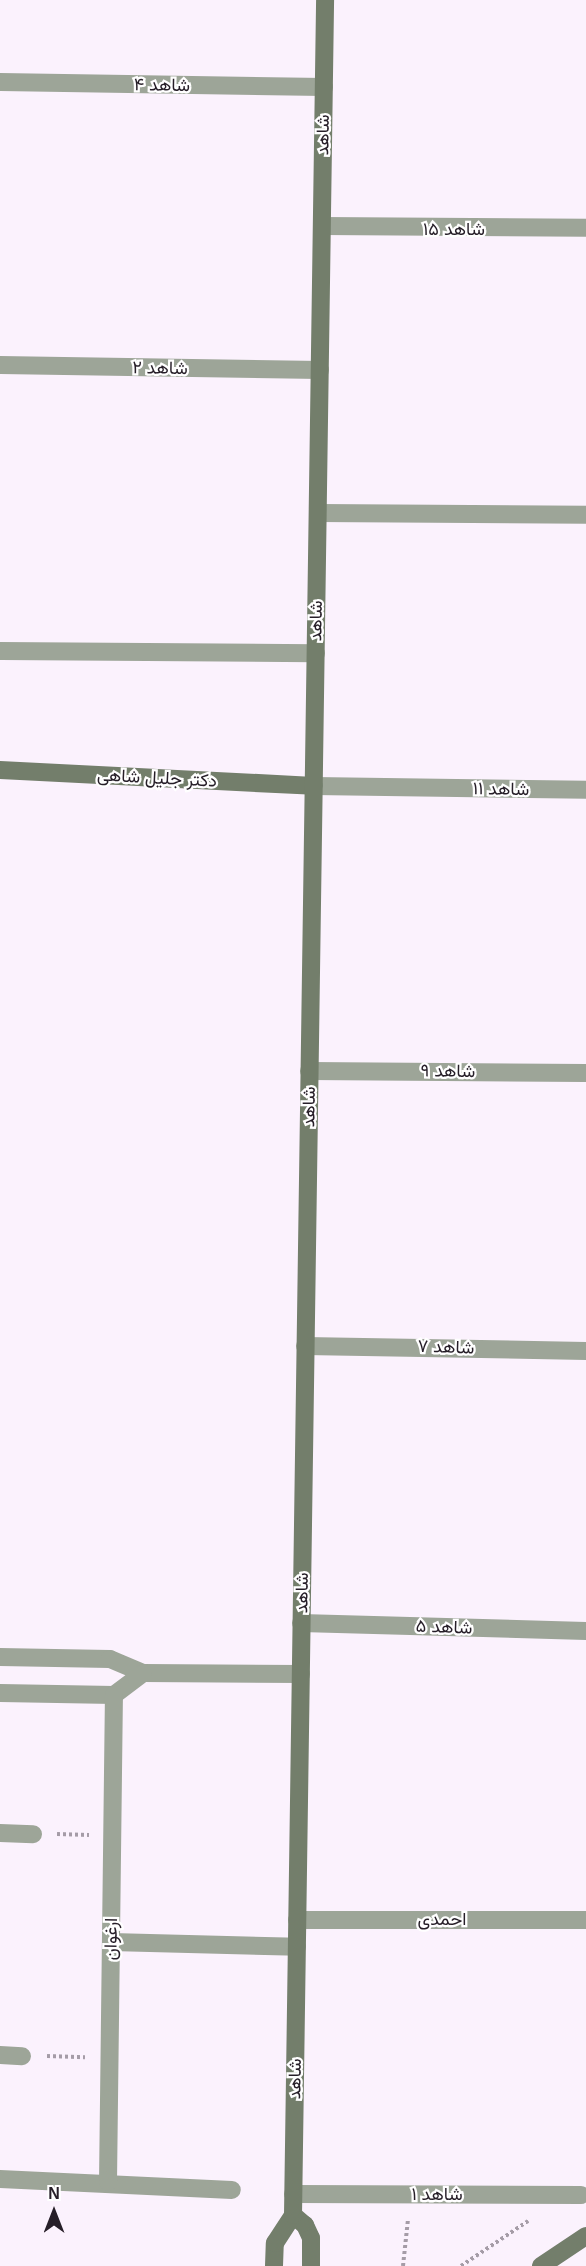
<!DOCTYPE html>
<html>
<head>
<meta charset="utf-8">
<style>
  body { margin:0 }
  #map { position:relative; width:586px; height:2266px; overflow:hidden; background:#fbf2fd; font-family:Arial,Vazirmatn,sans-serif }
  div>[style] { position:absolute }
  .path>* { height:4px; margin-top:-2px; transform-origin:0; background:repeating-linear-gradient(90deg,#a59ca7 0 3px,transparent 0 6px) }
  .street>* { height:18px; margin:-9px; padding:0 9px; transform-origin:9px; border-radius:9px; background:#9da598 }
  .secondary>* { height:18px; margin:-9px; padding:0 9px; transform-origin:9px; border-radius:9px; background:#737e6b }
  span { translate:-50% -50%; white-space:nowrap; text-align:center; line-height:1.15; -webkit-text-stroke:4.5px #fff; paint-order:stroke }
  .street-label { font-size:18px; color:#261e28 }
  .north { position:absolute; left:24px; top:2182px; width:60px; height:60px; -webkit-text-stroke:4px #fff; paint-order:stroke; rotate:0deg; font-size:16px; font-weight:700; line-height:24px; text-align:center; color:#261e28 }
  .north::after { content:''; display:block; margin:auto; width:21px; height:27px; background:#261e28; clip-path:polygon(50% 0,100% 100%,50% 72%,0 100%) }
</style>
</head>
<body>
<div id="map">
  <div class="path">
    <i style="left:57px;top:1834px;width:32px;rotate:2deg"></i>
    <i style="left:47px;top:2056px;width:38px;rotate:2deg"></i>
    <i style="left:403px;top:2266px;width:47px;rotate:-83.9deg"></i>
    <i style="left:461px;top:2266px;width:81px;rotate:-33.9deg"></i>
  </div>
  <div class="street">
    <i style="left:0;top:82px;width:324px;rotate:0.9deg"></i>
    <i style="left:322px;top:226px;width:264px;rotate:0.4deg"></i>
    <i style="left:0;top:365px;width:320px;rotate:0.9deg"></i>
    <i style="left:318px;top:513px;width:268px;rotate:0.4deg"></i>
    <i style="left:0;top:651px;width:316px;rotate:0.4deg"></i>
    <i style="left:314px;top:786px;width:272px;rotate:0.8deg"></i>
    <i style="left:309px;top:1071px;width:277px;rotate:0.4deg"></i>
    <i style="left:305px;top:1346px;width:281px;rotate:1deg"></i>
    <i style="left:301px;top:1623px;width:285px;rotate:1.6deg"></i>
    <i style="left:0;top:1657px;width:110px;rotate:1deg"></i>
    <i style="left:110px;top:1659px;width:36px;rotate:23deg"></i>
    <i style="left:143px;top:1673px;width:158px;rotate:0.4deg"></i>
    <i style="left:0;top:1693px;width:114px;rotate:1deg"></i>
    <i style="left:114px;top:1695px;width:36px;rotate:-37deg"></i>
    <i style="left:0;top:1833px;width:33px;rotate:2deg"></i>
    <i style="left:297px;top:1920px;width:289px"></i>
    <i style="left:111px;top:1942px;width:186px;rotate:1.5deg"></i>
    <i style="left:0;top:2055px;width:22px;rotate:3deg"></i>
    <i style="left:0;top:2179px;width:232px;rotate:2.7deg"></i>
    <i style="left:108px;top:2182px;width:487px;rotate:-89.3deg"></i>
    <i style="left:293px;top:2194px;width:288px;rotate:0.2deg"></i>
  </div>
  <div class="secondary">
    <i style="left:0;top:770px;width:314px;rotate:2.9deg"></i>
    <i style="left:293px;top:2215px;width:16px;rotate:40deg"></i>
    <i style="left:305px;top:2225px;width:14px;rotate:65deg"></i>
    <i style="left:311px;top:2238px;width:28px;rotate:90deg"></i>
    <i style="left:274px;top:2266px;width:23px;rotate:-88deg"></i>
    <i style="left:275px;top:2243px;width:33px;rotate:-57deg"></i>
    <i style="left:293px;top:2215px;width:2215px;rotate:-89.17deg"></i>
    <i style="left:541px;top:2266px;width:54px;rotate:-33.7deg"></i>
  </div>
  <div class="street-label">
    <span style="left:162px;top:85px;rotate:1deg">شاهد ۴</span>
    <span style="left:323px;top:135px;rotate:-89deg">شاهد</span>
    <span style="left:454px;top:229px">شاهد ۱۵</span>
    <span style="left:160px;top:368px;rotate:1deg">شاهد ۲</span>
    <span style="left:316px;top:621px;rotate:-89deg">شاهد</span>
    <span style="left:157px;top:778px;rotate:3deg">دکتر جلیل شاهی</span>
    <span style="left:501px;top:789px;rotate:1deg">شاهد ۱۱</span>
    <span style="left:448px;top:1071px;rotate:1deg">شاهد ۹</span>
    <span style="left:309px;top:1107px;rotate:-89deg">شاهد</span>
    <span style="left:446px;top:1347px;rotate:2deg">شاهد ۷</span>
    <span style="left:302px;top:1593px;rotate:-89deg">شاهد</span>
    <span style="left:444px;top:1627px;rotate:2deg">شاهد ۵</span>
    <span style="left:442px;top:1919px">احمدی</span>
    <span style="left:111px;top:1939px;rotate:-89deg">ارغوان</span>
    <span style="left:295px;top:2079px;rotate:-89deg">شاهد</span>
    <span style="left:437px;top:2194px">شاهد ۱</span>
  </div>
  <div class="north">N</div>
</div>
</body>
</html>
